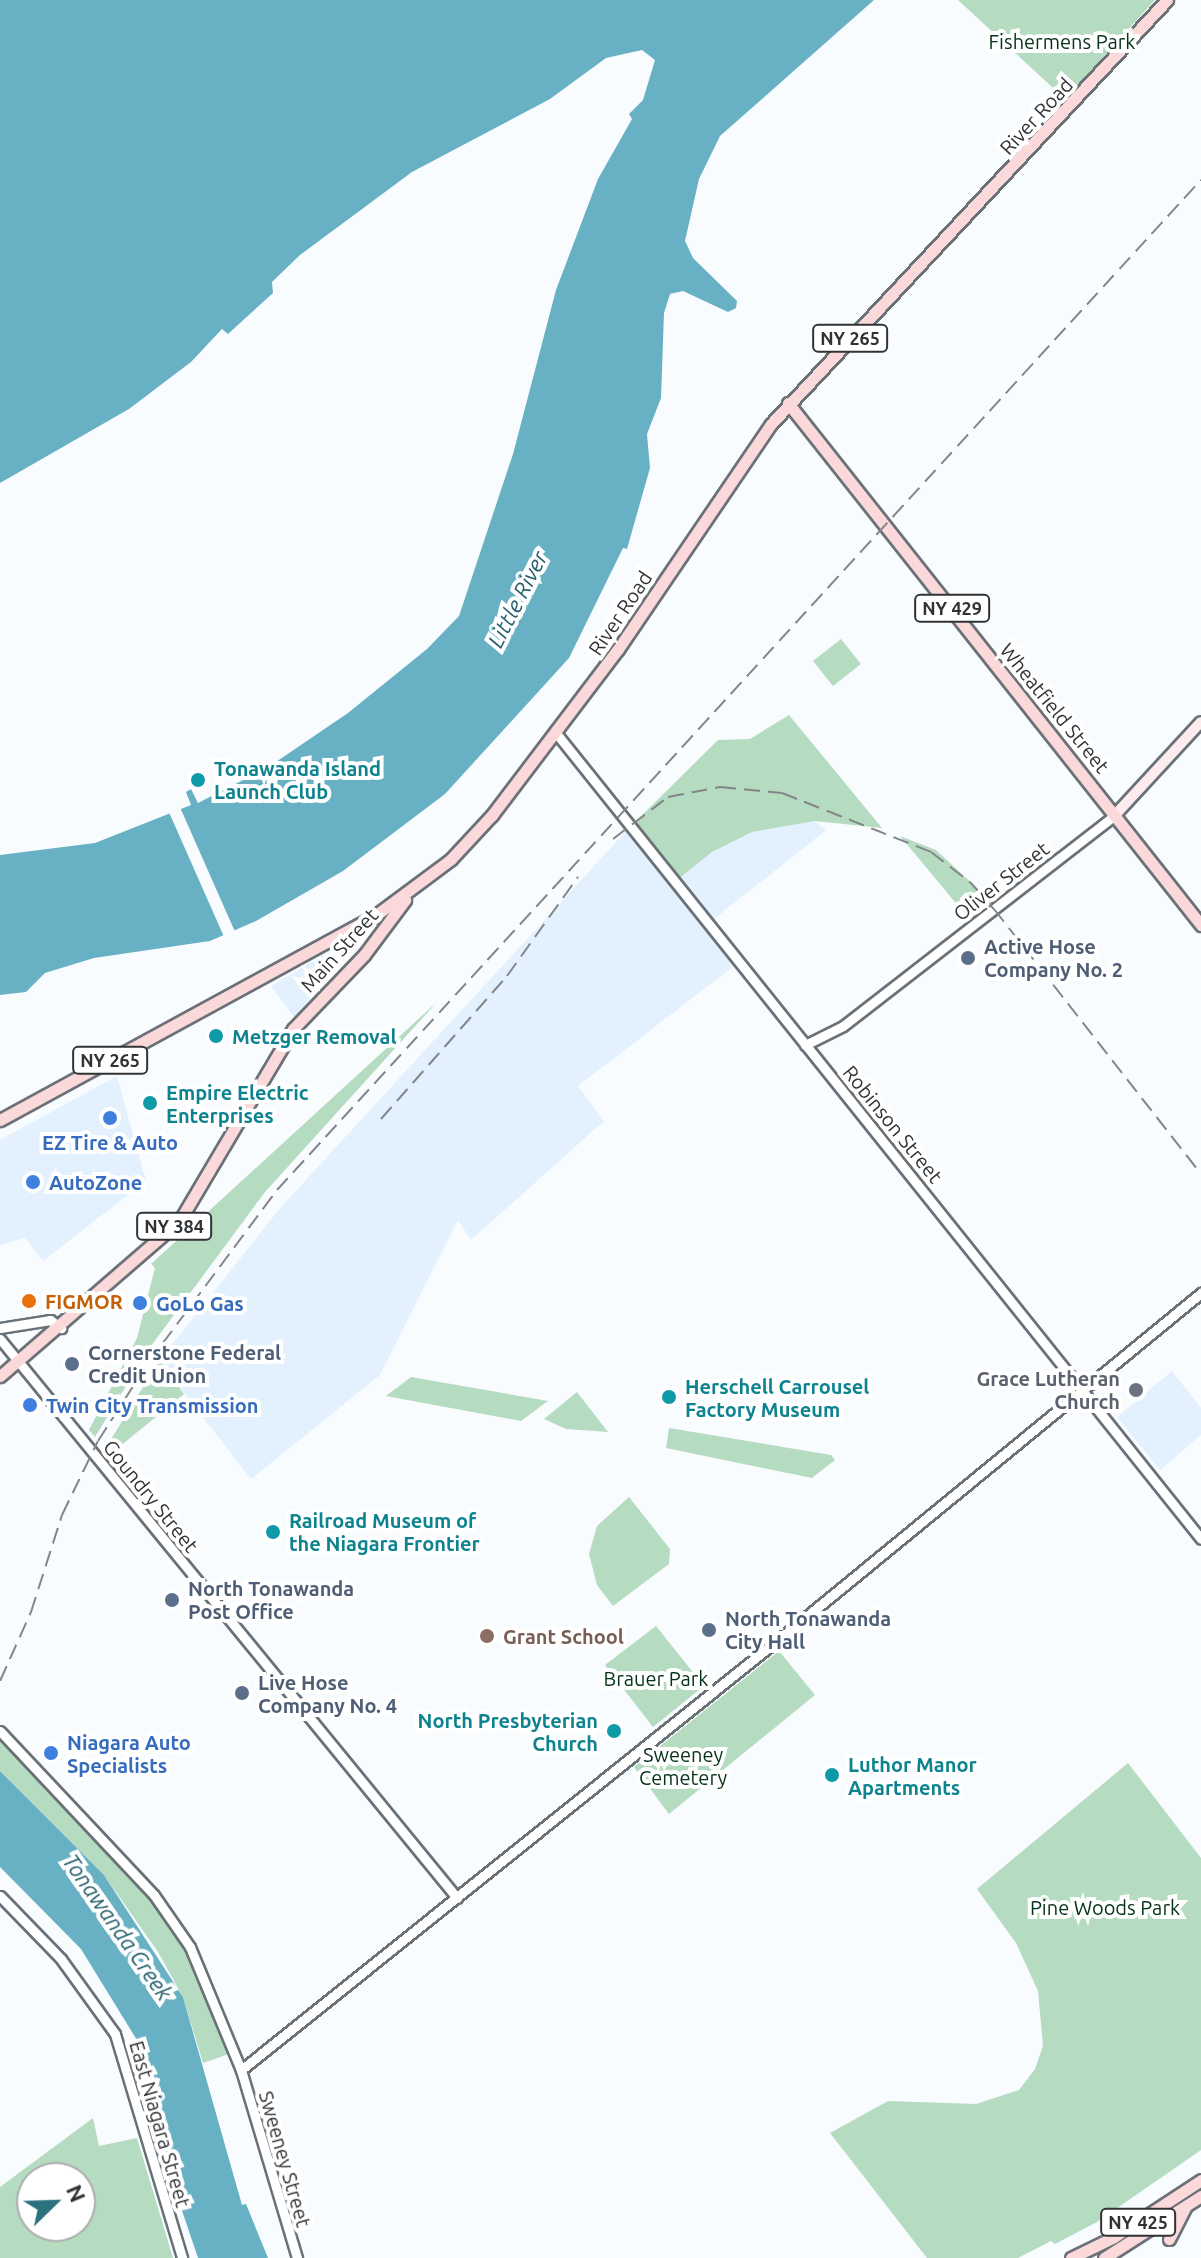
<!DOCTYPE html>
<html>
<head>
<meta charset="utf-8">
<style>
  body { margin:0 }
  #map { position:relative; width:1201px; height:2258px; overflow:hidden; background:#f9fcff; font-family:Ubuntu,sans-serif }
  div>[style] { position:absolute }
  .built>* { inset:0; background:#e3f1fe }
  .green>* { inset:0; background:#b5dbc0 }
  .water>* { inset:0; background:#68b1c4 }
  .pier>* { inset:0; background:#f9fcff }
  .roads { filter:drop-shadow(2px 0 #6a7177) drop-shadow(-2px 0 #6a7177) drop-shadow(0 2px #6a7177) drop-shadow(0 -2px #6a7177) }
  .tertiary>* { height:9px; margin:-4.5px; padding:0 4.5px; transform-origin:4.5px; border-radius:4.5px; background:#fff }
  .secondary>* { height:10px; margin:-5px; padding:0 5px; transform-origin:5px; border-radius:5px; background:#fdeced }
  .primary>* { height:11px; margin:-5.5px; padding:0 5.5px; transform-origin:5.5px; border-radius:5.5px; background:#fbd9da }
  .rail>* { height:2px; margin-top:-1px; transform-origin:0; background:repeating-linear-gradient(90deg,#838689 0 16px,transparent 0 24px) }
  .dots>* { width:22px; height:22px; translate:-50% -50%; box-sizing:border-box; border:4px solid #fff; border-radius:50% }
  span { translate:-50% -50%; white-space:nowrap; text-align:center; line-height:1.15; -webkit-text-stroke:8px #fff; paint-order:stroke }
  .shield-label span { padding:2px 6px; background:#fff; border:2px solid; border-radius:6px; -webkit-text-stroke-width:0 }
  .shield-label { font-size:18px; color:#303336; font-weight:700 }
  .park-label { font-size:20px; color:#05321a }
  .street-label { font-size:20px; color:#303336 }
  .culture-label { font-size:20px; color:#0d838f; font-weight:700 }
  .left { translate:0 -50%; text-align:left }
  .right { translate:-100% -50%; text-align:right }
  .service-label { font-size:20px; color:#4e5e75; font-weight:700 }
  .shop-label { font-size:20px; color:#366cbe; font-weight:700 }
  .food-label { font-size:20px; color:#c56008; font-weight:700 }
  .worship-label { font-size:20px; color:#5b616d; font-weight:700 }
  .education-label { font-size:20px; color:#785e54; font-weight:700 }
  .water-label { font-size:22px; color:#225e6c; font-style:italic }
  .north { position:absolute; left:16px; top:2162px; width:80px; height:80px; box-sizing:border-box; background:#fff; border:2px solid #acadaf; border-radius:50%; rotate:67deg; font-size:22px; font-weight:700; line-height:32px; text-align:center; color:#303336 }
  .north::after { content:''; display:block; margin:auto; width:28px; height:36px; background:#2b717e; clip-path:polygon(50% 0,100% 100%,50% 72%,0 100%) }
</style>
</head>
<body>
<div id="map">
  <div class="built">
    <i style="clip-path:polygon(815px 821px,826px 830px,704px 927px,734px 966px,578px 1086px,604px 1121px,471px 1240px,458px 1220px,380px 1375px,251px 1479px,159px 1361px,281px 1207px,627px 830px,672px 884px,712px 852px,752px 832px)"></i>
    <i style="clip-path:polygon(329px 952px,337px 968px,294px 1017px,271px 986px)"></i>
    <i style="clip-path:polygon(117px 1076px,146px 1181px,43px 1261px,25px 1238px,0 1245px,0 1140px)"></i>
    <i style="clip-path:polygon(1172px 1371px,1201px 1408px,1201px 1435px,1160px 1470px,1117px 1417px)"></i>
  </div>
  <div class="green">
    <i style="clip-path:polygon(958px 0,1155px 0,1065px 99px)"></i>
    <i style="clip-path:polygon(841px 639px,861px 664px,833px 686px,813px 661px)"></i>
    <i style="clip-path:polygon(789px 715px,882px 828px,815px 821px,752px 832px,712px 852px,672px 884px,627px 830px,718px 740px,750px 739px)"></i>
    <i style="clip-path:polygon(900px 836px,936px 850px,992px 902px,969px 919px)"></i>
    <i style="clip-path:polygon(437px 1002px,265px 1192px,148px 1350px,95px 1437px,89px 1430px,137px 1338px,155px 1268px,151px 1264px)"></i>
    <i style="clip-path:polygon(159px 1361px,184px 1394px,108px 1456px,105px 1449px)"></i>
    <i style="clip-path:polygon(411px 1377px,548px 1401px,521px 1421px,386px 1396px)"></i>
    <i style="clip-path:polygon(577px 1392px,608px 1432px,566px 1429px,544px 1419px)"></i>
    <i style="clip-path:polygon(669px 1428px,831px 1455px,835px 1460px,812px 1478px,666px 1448px)"></i>
    <i style="clip-path:polygon(629px 1497px,670px 1549px,669px 1564px,613px 1606px,597px 1585px,589px 1554px,597px 1526px)"></i>
    <i style="clip-path:polygon(656px 1626px,704px 1686px,653px 1727px,605px 1665px)"></i>
    <i style="clip-path:polygon(779px 1651px,815px 1695px,669px 1814px,634px 1767px)"></i>
    <i style="clip-path:polygon(0 1740px,138px 1885px,187px 1949px,229px 2054px,203px 2063px,183px 1997px,158px 1952px,104px 1875px,0 1771px)"></i>
    <i style="clip-path:polygon(1128px 1763px,1201px 1858px,1201px 2150px,1097px 2222px,1055px 2244px,1051px 2241px,1018px 2258px,927px 2258px,830px 2133px,888px 2101px,976px 2104px,1019px 2090px,1035px 2069px,1043px 2046px,1038px 1991px,1016px 1943px,977px 1889px)"></i>
    <i style="clip-path:polygon(evenodd,93px 2118px,99px 2146px,137px 2138px,173px 2258px,0 2258px,0 2187px,93px 2118px,32px 2178px,80px 2178px,80px 2226px,32px 2226px,32px 2178px)"></i>
  </div>
  <div class="water">
    <i style="clip-path:polygon(0 0,874px 0,720px 136px,699px 179px,685px 241px,693px 258px,737px 301px,736px 308px,728px 312px,683px 291px,670px 294px,664px 313px,661px 398px,647px 434px,650px 468px,627px 549px,623px 548px,569px 658px,445px 794px,343px 871px,256px 921px,210px 941px,94px 958px,45px 973px,26px 992px,0 995px,0 855px,95px 843px,191px 805px,186px 792px,191px 789px,198px 803px,267px 768px,348px 713px,427px 649px,459px 616px,513px 454px,556px 290px,598px 179px,632px 119px,629px 114px,643px 100px,655px 60px,642px 50px,606px 58px,550px 99px,412px 172px,300px 255px,272px 282px,273px 293px,228px 334px,222px 329px,191px 362px,129px 409px,0 483px)"></i>
    <i style="clip-path:polygon(0 1771px,104px 1875px,183px 1997px,242px 2205px,246px 2204px,268px 2258px,198px 2258px,167px 2166px,148px 2058px,81px 1949px,0 1867px)"></i>
  </div>
  <div class="pier">
    <i style="clip-path:polygon(179px 805px,236px 934px,225px 939px,168px 810px)"></i>
  </div>
  <div class="roads">
    <div class="tertiary">
      <i style="left:556px;top:733px;width:1032px;rotate:51.33deg"></i>
      <i style="left:805px;top:1045px;width:42px;rotate:-26.6deg"></i>
      <i style="left:843px;top:1026px;width:346px;rotate:-37.8deg"></i>
      <i style="left:0;top:1328px;width:51px;rotate:-9.1deg"></i>
      <i style="left:50px;top:1320px;width:14px;rotate:36deg"></i>
      <i style="left:0;top:1339px;width:722px;rotate:50.73deg"></i>
      <i style="left:0;top:1731px;width:225px;rotate:46.8deg"></i>
      <i style="left:154px;top:1895px;width:63px;rotate:55.3deg"></i>
      <i style="left:190px;top:1947px;width:133px;rotate:67.5deg"></i>
      <i style="left:241px;top:2070px;width:196px;rotate:73.4deg"></i>
      <i style="left:0;top:1896px;width:88px;rotate:45.9deg"></i>
      <i style="left:61px;top:1959px;width:92px;rotate:54.2deg"></i>
      <i style="left:115px;top:2034px;width:234px;rotate:73.3deg"></i>
      <i style="left:241px;top:2070px;width:689px;rotate:-38.7deg"></i>
      <i style="left:779px;top:1639px;width:546px;rotate:-39.35deg"></i>
    </div>
    <div class="secondary">
      <i style="left:1116px;top:814px;width:125px;rotate:-47.3deg"></i>
    </div>
    <div class="primary">
      <i style="left:788px;top:403px;width:666px;rotate:51.65deg"></i>
      <i style="left:0;top:1120px;width:428px;rotate:-28.6deg"></i>
      <i style="left:376px;top:915px;width:94px;rotate:-36.7deg"></i>
      <i style="left:451px;top:859px;width:60px;rotate:-47deg"></i>
      <i style="left:492px;top:815px;width:208px;rotate:-52.8deg"></i>
      <i style="left:618px;top:649px;width:272px;rotate:-55.8deg"></i>
      <i style="left:771px;top:424px;width:580px;rotate:-46.96deg"></i>
      <i style="left:0;top:1376px;width:238px;rotate:-40.9deg"></i>
      <i style="left:180px;top:1220px;width:222px;rotate:-59.4deg"></i>
      <i style="left:293px;top:1029px;width:103px;rotate:-46.2deg"></i>
      <i style="left:364px;top:955px;width:69px;rotate:-53.3deg"></i>
      <i style="left:1169px;top:2239px;width:36px;rotate:-63deg"></i>
      <i style="left:1071px;top:2258px;width:48px;rotate:-26deg"></i>
      <i style="left:1114px;top:2237px;width:104px;rotate:-33.2deg"></i>
      <i style="left:1104px;top:2258px;width:115px;rotate:-32.6deg"></i>
    </div>
  </div>
  <div class="rail">
    <i style="left:613px;top:839px;width:69px;rotate:-37.4deg"></i>
    <i style="left:668px;top:797px;width:53px;rotate:-10.9deg"></i>
    <i style="left:720px;top:787px;width:62px;rotate:5.5deg"></i>
    <i style="left:782px;top:793px;width:160px;rotate:21.6deg"></i>
    <i style="left:931px;top:852px;width:51px;rotate:37.8deg"></i>
    <i style="left:971px;top:883px;width:35px;rotate:49deg"></i>
    <i style="left:994px;top:909px;width:336px;rotate:52deg"></i>
    <i style="left:381px;top:1119px;width:191px;rotate:-48.6deg"></i>
    <i style="left:507px;top:976px;width:122px;rotate:-54.4deg"></i>
    <i style="left:0;top:1681px;width:76px;rotate:-65.8deg"></i>
    <i style="left:31px;top:1612px;width:102px;rotate:-72.3deg"></i>
    <i style="left:62px;top:1515px;width:82px;rotate:-64.1deg"></i>
    <i style="left:98px;top:1441px;width:93px;rotate:-57.3deg"></i>
    <i style="left:148px;top:1363px;width:216px;rotate:-53.3deg"></i>
    <i style="left:277px;top:1190px;width:1369px;rotate:-47.55deg"></i>
  </div>
  <div class="dots">
    <i style="left:198px;top:780px;background:#0f9aa8"></i>
    <i style="left:968px;top:958px;background:#5c6f8a"></i>
    <i style="left:216px;top:1036px;background:#0f9aa8"></i>
    <i style="left:150px;top:1103px;background:#0f9aa8"></i>
    <i style="left:110px;top:1118px;background:#3f7fe0"></i>
    <i style="left:33px;top:1182px;background:#3f7fe0"></i>
    <i style="left:29px;top:1301px;background:#e8710a"></i>
    <i style="left:140px;top:1303px;background:#3f7fe0"></i>
    <i style="left:72px;top:1364px;background:#5c6f8a"></i>
    <i style="left:1136px;top:1390px;background:#6b7280"></i>
    <i style="left:669px;top:1397px;background:#0f9aa8"></i>
    <i style="left:30px;top:1405px;background:#3f7fe0"></i>
    <i style="left:273px;top:1532px;background:#0f9aa8"></i>
    <i style="left:172px;top:1600px;background:#5c6f8a"></i>
    <i style="left:709px;top:1630px;background:#5c6f8a"></i>
    <i style="left:487px;top:1636px;background:#8d6e63"></i>
    <i style="left:242px;top:1693px;background:#5c6f8a"></i>
    <i style="left:614px;top:1731px;background:#0f9aa8"></i>
    <i style="left:51px;top:1753px;background:#3f7fe0"></i>
    <i style="left:832px;top:1775px;background:#0f9aa8"></i>
  </div>
  <div class="shield-label">
    <span style="left:850px;top:338px">NY 265</span>
    <span style="left:952px;top:608px">NY 429</span>
    <span style="left:110px;top:1060px">NY 265</span>
    <span style="left:174px;top:1226px">NY 384</span>
    <span style="left:1138px;top:2222px">NY 425</span>
  </div>
  <div class="park-label">
    <span style="left:1062px;top:41px">Fishermens Park</span>
    <span style="left:656px;top:1678px">Brauer Park</span>
    <span style="left:683px;top:1766px">Sweeney<br>Cemetery</span>
    <span style="left:1105px;top:1907px">Pine Woods Park</span>
  </div>
  <div class="street-label">
    <span style="left:1036px;top:116px;rotate:-47deg">River Road</span>
    <span style="left:620px;top:613px;rotate:-56deg">River Road</span>
    <span style="left:1055px;top:708px;rotate:51deg">Wheatfield Street</span>
    <span style="left:1001px;top:881px;rotate:-38deg">Oliver Street</span>
    <span style="left:339px;top:950px;rotate:-48deg">Main Street</span>
    <span style="left:893px;top:1124px;rotate:51deg">Robinson Street</span>
    <span style="left:151px;top:1496px;rotate:51deg">Goundry Street</span>
    <span style="left:160px;top:2124px;rotate:74deg">East Niagara Street</span>
    <span style="left:285px;top:2159px;rotate:74deg">Sweeney Street</span>
  </div>
  <div class="culture-label">
    <span class="left" style="left:214px;top:780px">Tonawanda Island<br>Launch Club</span>
    <span class="left" style="left:232px;top:1036px">Metzger Removal</span>
    <span class="left" style="left:166px;top:1104px">Empire Electric<br>Enterprises</span>
    <span class="left" style="left:685px;top:1398px">Herschell Carrousel<br>Factory Museum</span>
    <span class="left" style="left:289px;top:1532px">Railroad Museum of<br>the Niagara Frontier</span>
    <span class="right" style="left:598px;top:1732px">North Presbyterian<br>Church</span>
    <span class="left" style="left:848px;top:1776px">Luthor Manor<br>Apartments</span>
  </div>
  <div class="service-label">
    <span class="left" style="left:984px;top:958px">Active Hose<br>Company No. 2</span>
    <span class="left" style="left:88px;top:1364px">Cornerstone Federal<br>Credit Union</span>
    <span class="left" style="left:188px;top:1600px">North Tonawanda<br>Post Office</span>
    <span class="left" style="left:725px;top:1630px">North Tonawanda<br>City Hall</span>
    <span class="left" style="left:258px;top:1694px">Live Hose<br>Company No. 4</span>
  </div>
  <div class="shop-label">
    <span style="left:110px;top:1142px">EZ Tire &amp; Auto</span>
    <span class="left" style="left:49px;top:1182px">AutoZone</span>
    <span class="left" style="left:156px;top:1303px">GoLo Gas</span>
    <span class="left" style="left:46px;top:1405px">Twin City Transmission</span>
    <span class="left" style="left:67px;top:1754px">Niagara Auto<br>Specialists</span>
  </div>
  <div class="food-label">
    <span class="left" style="left:45px;top:1301px">FIGMOR</span>
  </div>
  <div class="worship-label">
    <span class="right" style="left:1120px;top:1390px">Grace Lutheran<br>Church</span>
  </div>
  <div class="education-label">
    <span class="left" style="left:503px;top:1636px">Grant School</span>
  </div>
  <div class="water-label">
    <span style="left:517px;top:599px;rotate:-63deg">Little River</span>
    <span style="left:118px;top:1927px;rotate:55deg">Tonawanda Creek</span>
  </div>
  <div class="north">N</div>
</div>
</body>
</html>
